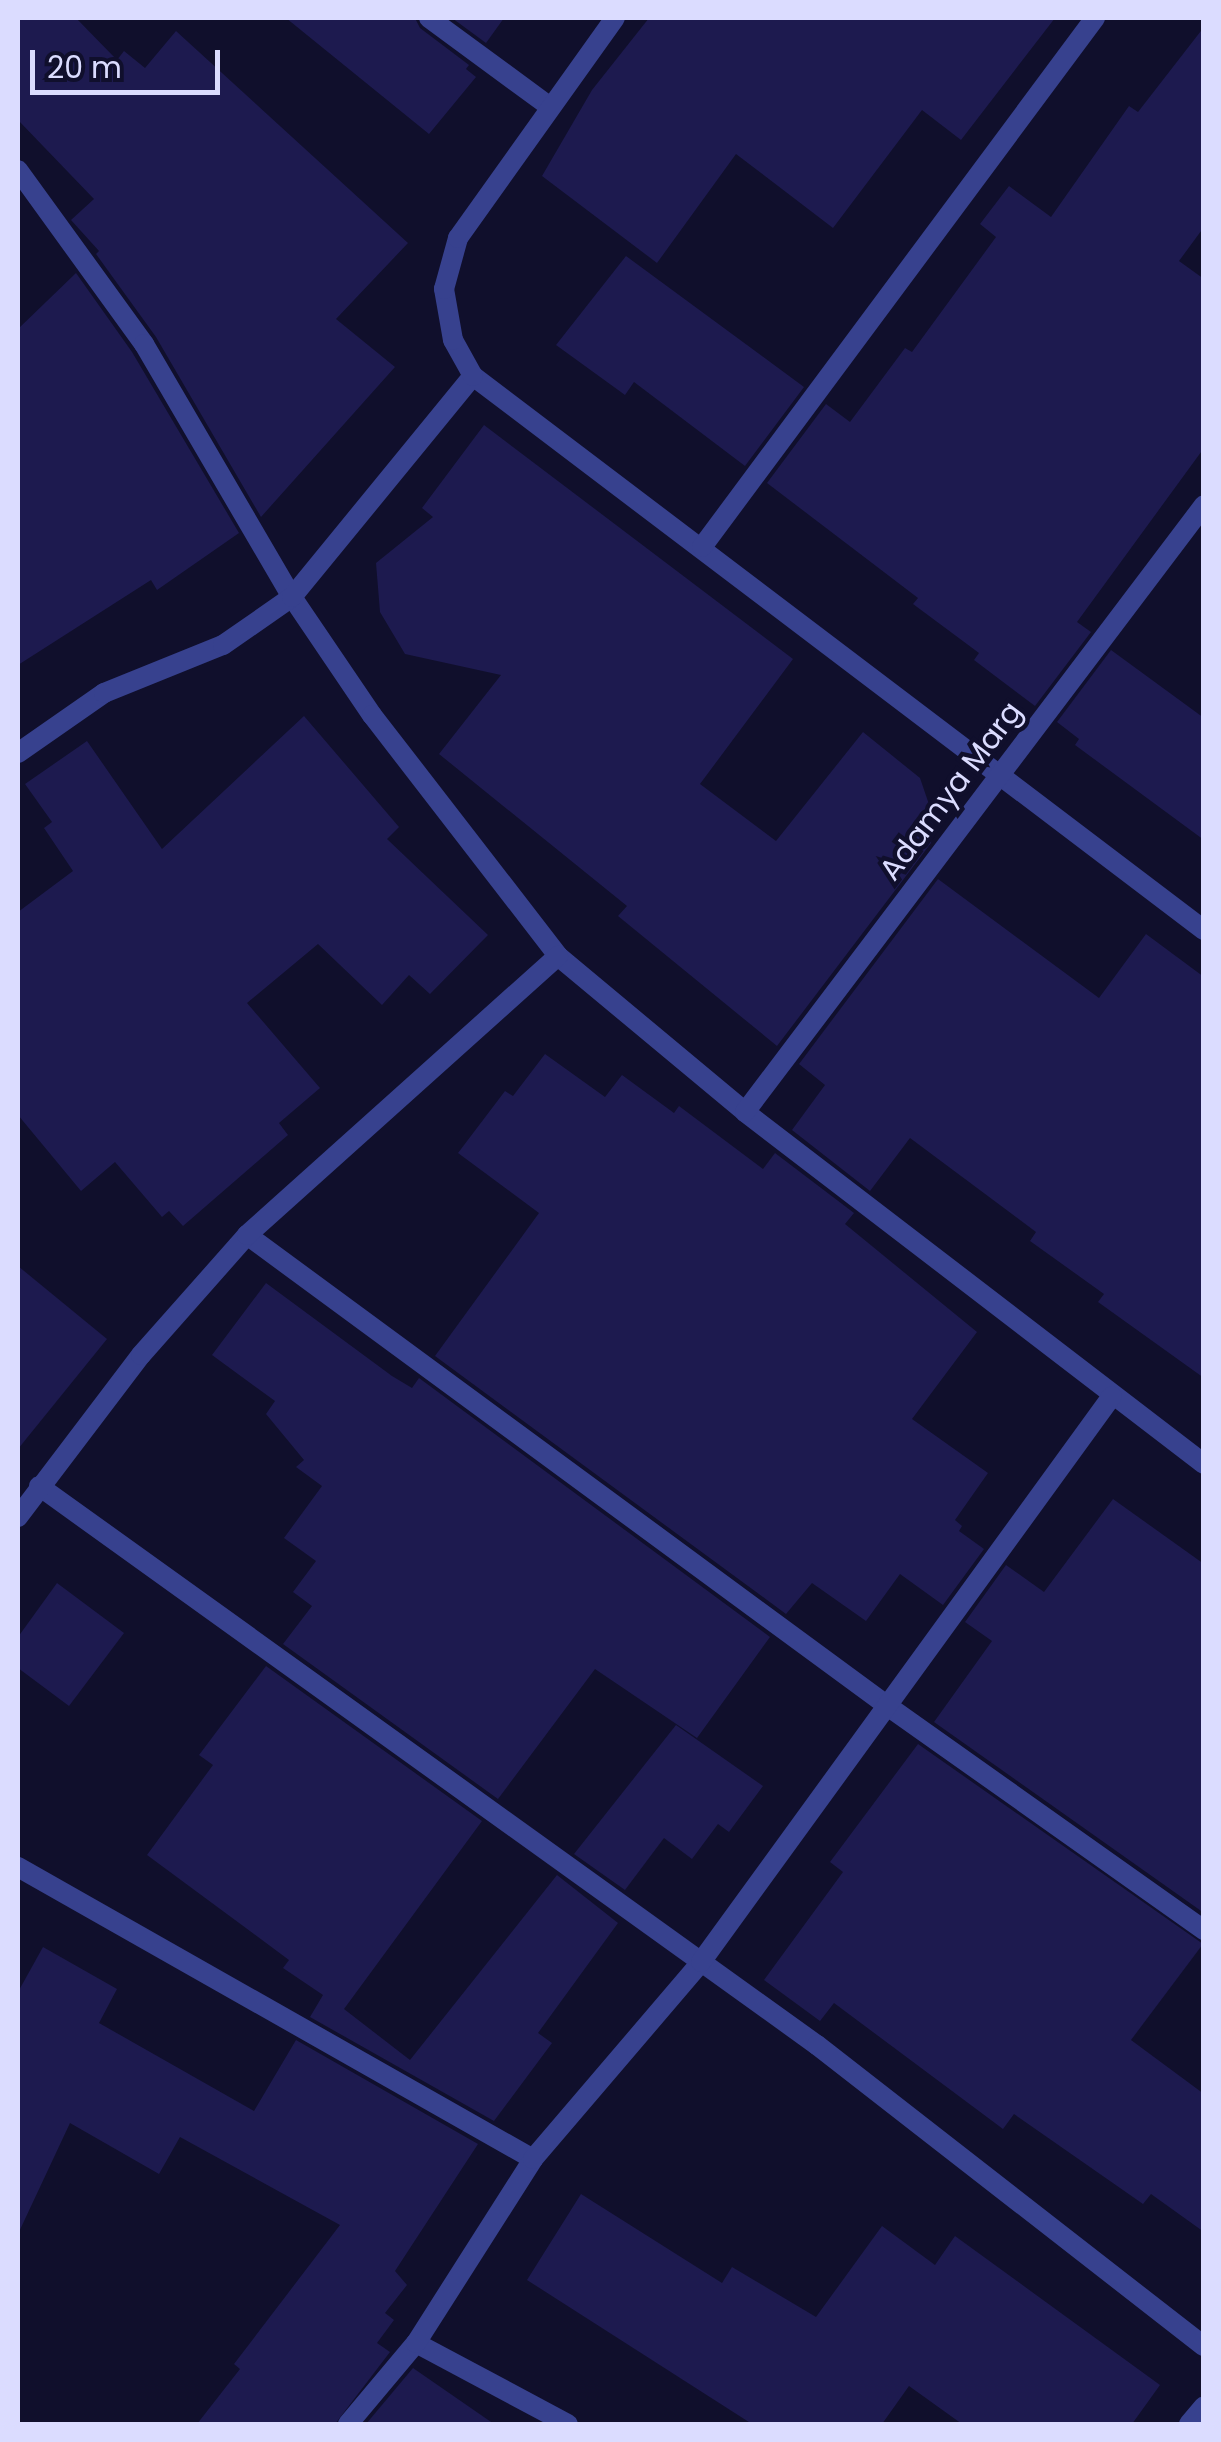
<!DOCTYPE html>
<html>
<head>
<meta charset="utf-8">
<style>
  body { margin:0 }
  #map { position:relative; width:1221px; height:2442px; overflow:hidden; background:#100f2c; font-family:Poppins,sans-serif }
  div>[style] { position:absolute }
  .building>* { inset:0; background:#1d1a4f }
  .minor>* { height:20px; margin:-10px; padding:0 10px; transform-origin:10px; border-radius:10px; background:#37418e }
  span { translate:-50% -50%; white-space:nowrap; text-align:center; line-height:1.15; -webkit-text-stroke:9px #100f2c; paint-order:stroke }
  .street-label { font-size:30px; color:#dbdcff }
  .frame { position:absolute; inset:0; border:20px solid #dbdcff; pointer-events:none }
  .scale { position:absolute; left:30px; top:50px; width:190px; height:45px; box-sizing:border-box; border:5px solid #dbdcff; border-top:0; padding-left:12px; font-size:30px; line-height:35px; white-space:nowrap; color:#dbdcff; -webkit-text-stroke:8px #100f2c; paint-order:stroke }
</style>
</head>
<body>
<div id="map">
  <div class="building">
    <i style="clip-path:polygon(18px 18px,76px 18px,117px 60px,124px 51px,145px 68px,176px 31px,408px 243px,336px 319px,395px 367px,261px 517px,156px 337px,96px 254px,99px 251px,71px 220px,94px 199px,18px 120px)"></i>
    <i style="clip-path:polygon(286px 18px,415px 18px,420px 28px,469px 65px,466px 69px,476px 77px,429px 134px)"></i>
    <i style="clip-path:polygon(452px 18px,504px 18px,486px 43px)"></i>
    <i style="clip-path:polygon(649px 18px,1055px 18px,961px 140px,922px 110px,833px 228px,736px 154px,657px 263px,542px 176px,592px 90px)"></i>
    <i style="clip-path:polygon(1204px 27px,1204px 227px,1179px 261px,1204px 279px,1204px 448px,1077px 622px,1091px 632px,1035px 706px,974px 660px,979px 653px,913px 604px,918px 598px,767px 483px,826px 404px,850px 422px,905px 348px,912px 352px,996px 237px,980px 224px,1009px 186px,1051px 217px,1129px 106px,1138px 112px)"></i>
    <i style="clip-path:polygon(626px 256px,804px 387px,745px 466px,634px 382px,625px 395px,556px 345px)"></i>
    <i style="clip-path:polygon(76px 273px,132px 352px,239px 533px,157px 590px,151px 580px,18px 665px,18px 329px)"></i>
    <i style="clip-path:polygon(484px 425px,793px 659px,700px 784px,776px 841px,863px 732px,920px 778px,934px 819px,931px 843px,777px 1046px,618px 916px,627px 906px,439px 754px,501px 675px,405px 654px,380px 612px,376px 563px,433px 517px,422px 508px)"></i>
    <i style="clip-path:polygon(1111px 650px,1204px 718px,1204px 840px,1075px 745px,1079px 739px,1057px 722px)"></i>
    <i style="clip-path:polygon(304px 716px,399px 827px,387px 839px,488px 935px,430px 994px,409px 975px,382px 1005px,318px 944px,247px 1003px,320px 1088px,279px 1123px,288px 1135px,183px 1226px,169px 1211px,162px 1217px,115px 1162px,81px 1191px,18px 1115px,18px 912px,73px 871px,44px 828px,52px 822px,25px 784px,87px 741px,162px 849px)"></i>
    <i style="clip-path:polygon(938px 879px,1099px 998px,1146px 934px,1204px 977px,1204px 1378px,1098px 1302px,1104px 1294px,1030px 1241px,1036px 1232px,910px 1138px,870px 1191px,792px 1130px,825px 1085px,799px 1064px)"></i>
    <i style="clip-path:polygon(545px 1054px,605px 1097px,622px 1075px,674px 1113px,679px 1106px,763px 1169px,775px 1153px,854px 1213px,845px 1224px,977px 1332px,912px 1419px,988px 1473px,955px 1520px,962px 1526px,959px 1531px,984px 1549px,943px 1605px,900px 1574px,866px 1621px,812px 1583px,786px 1614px,435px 1356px,539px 1213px,458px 1153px,505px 1091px,513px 1096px)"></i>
    <i style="clip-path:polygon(18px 1266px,107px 1339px,18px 1449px)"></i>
    <i style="clip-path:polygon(266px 1283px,392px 1376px,412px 1388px,419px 1378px,770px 1637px,697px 1738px,595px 1669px,498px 1799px,283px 1644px,312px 1606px,293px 1592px,316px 1561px,284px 1538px,322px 1486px,296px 1467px,304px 1460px,266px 1414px,275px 1401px,212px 1355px)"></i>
    <i style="clip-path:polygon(1113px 1499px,1204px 1564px,1204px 1913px,934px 1722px,992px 1641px,965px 1622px,1006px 1565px,1044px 1592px)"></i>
    <i style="clip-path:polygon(57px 1583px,124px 1633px,69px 1706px,18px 1668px,18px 1637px)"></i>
    <i style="clip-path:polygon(266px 1666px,482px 1821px,344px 2009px,410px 2060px,557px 1875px,618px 1923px,538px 2033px,552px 2043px,494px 2121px,310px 2017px,323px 1995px,283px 1968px,289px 1960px,147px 1855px,213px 1765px,199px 1755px)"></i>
    <i style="clip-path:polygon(676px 1725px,763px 1786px,729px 1832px,718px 1824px,692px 1859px,664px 1838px,625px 1890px,574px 1854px)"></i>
    <i style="clip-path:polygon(918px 1744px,1203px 1944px,1131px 2040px,1204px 2094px,1204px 2232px,1151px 2194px,1143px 2204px,1014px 2114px,1003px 2129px,834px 2003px,820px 2021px,764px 1980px,843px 1872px,830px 1862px)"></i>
    <i style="clip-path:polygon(43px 1947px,117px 1989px,99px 2023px,254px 2111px,296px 2040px,478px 2144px,395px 2271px,407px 2285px,385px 2313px,394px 2320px,377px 2343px,390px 2352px,335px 2424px,197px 2424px,240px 2369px,234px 2364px,340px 2225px,180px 2137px,159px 2174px,70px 2123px,18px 2234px,18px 1992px)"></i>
    <i style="clip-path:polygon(581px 2194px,722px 2283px,732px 2267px,816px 2317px,882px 2226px,935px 2265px,955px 2236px,1160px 2385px,1132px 2424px,962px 2424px,909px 2386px,882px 2424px,752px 2424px,527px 2280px)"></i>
    <i style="clip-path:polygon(413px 2368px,494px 2424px,366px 2424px)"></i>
  </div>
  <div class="minor">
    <i style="left:429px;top:18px;width:150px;rotate:36.3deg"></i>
    <i style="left:18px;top:170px;width:215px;rotate:54.1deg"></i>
    <i style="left:144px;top:344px;width:293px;rotate:59.7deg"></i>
    <i style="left:292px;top:597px;width:143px;rotate:55.9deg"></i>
    <i style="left:372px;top:715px;width:304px;rotate:52.3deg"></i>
    <i style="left:558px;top:956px;width:244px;rotate:39.8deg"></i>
    <i style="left:745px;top:1112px;width:578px;rotate:37.48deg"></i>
    <i style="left:473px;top:376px;width:917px;rotate:37.16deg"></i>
    <i style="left:702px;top:547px;width:659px;rotate:-53.39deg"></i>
    <i style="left:18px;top:753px;width:105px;rotate:-34.9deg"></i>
    <i style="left:104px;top:693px;width:128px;rotate:-22deg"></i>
    <i style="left:223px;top:645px;width:84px;rotate:-34.8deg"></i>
    <i style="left:292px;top:597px;width:286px;rotate:-50.7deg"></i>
    <i style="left:473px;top:376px;width:41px;rotate:-119.1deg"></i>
    <i style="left:453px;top:340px;width:52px;rotate:-100deg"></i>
    <i style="left:444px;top:289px;width:53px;rotate:-74.6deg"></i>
    <i style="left:458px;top:238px;width:270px;rotate:-54.5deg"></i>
    <i style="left:745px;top:1112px;width:761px;rotate:-52.9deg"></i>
    <i style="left:247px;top:1235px;width:797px;rotate:36.32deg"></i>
    <i style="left:889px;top:1707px;width:386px;rotate:35.3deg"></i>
    <i style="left:39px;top:1486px;width:958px;rotate:35.7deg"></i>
    <i style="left:817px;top:2045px;width:490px;rotate:37.9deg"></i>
    <i style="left:18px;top:1517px;width:203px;rotate:-52.8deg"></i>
    <i style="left:141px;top:1355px;width:160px;rotate:-48.5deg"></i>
    <i style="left:247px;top:1235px;width:418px;rotate:-41.9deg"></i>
    <i style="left:18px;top:1867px;width:592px;rotate:29.55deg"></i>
    <i style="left:416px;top:2343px;width:172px;rotate:28.1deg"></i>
    <i style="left:348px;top:2424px;width:106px;rotate:-50deg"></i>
    <i style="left:416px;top:2343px;width:218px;rotate:-57.5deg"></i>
    <i style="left:533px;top:2159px;width:259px;rotate:-49.5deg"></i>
    <i style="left:701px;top:1962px;width:699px;rotate:-54.01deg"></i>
    <i style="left:1189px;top:2424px;width:23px;rotate:-50deg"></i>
  </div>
  <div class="street-label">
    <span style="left:951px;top:791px;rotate:-53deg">Adamya Marg</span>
  </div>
  <div class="frame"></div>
  <div class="scale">20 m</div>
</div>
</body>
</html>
